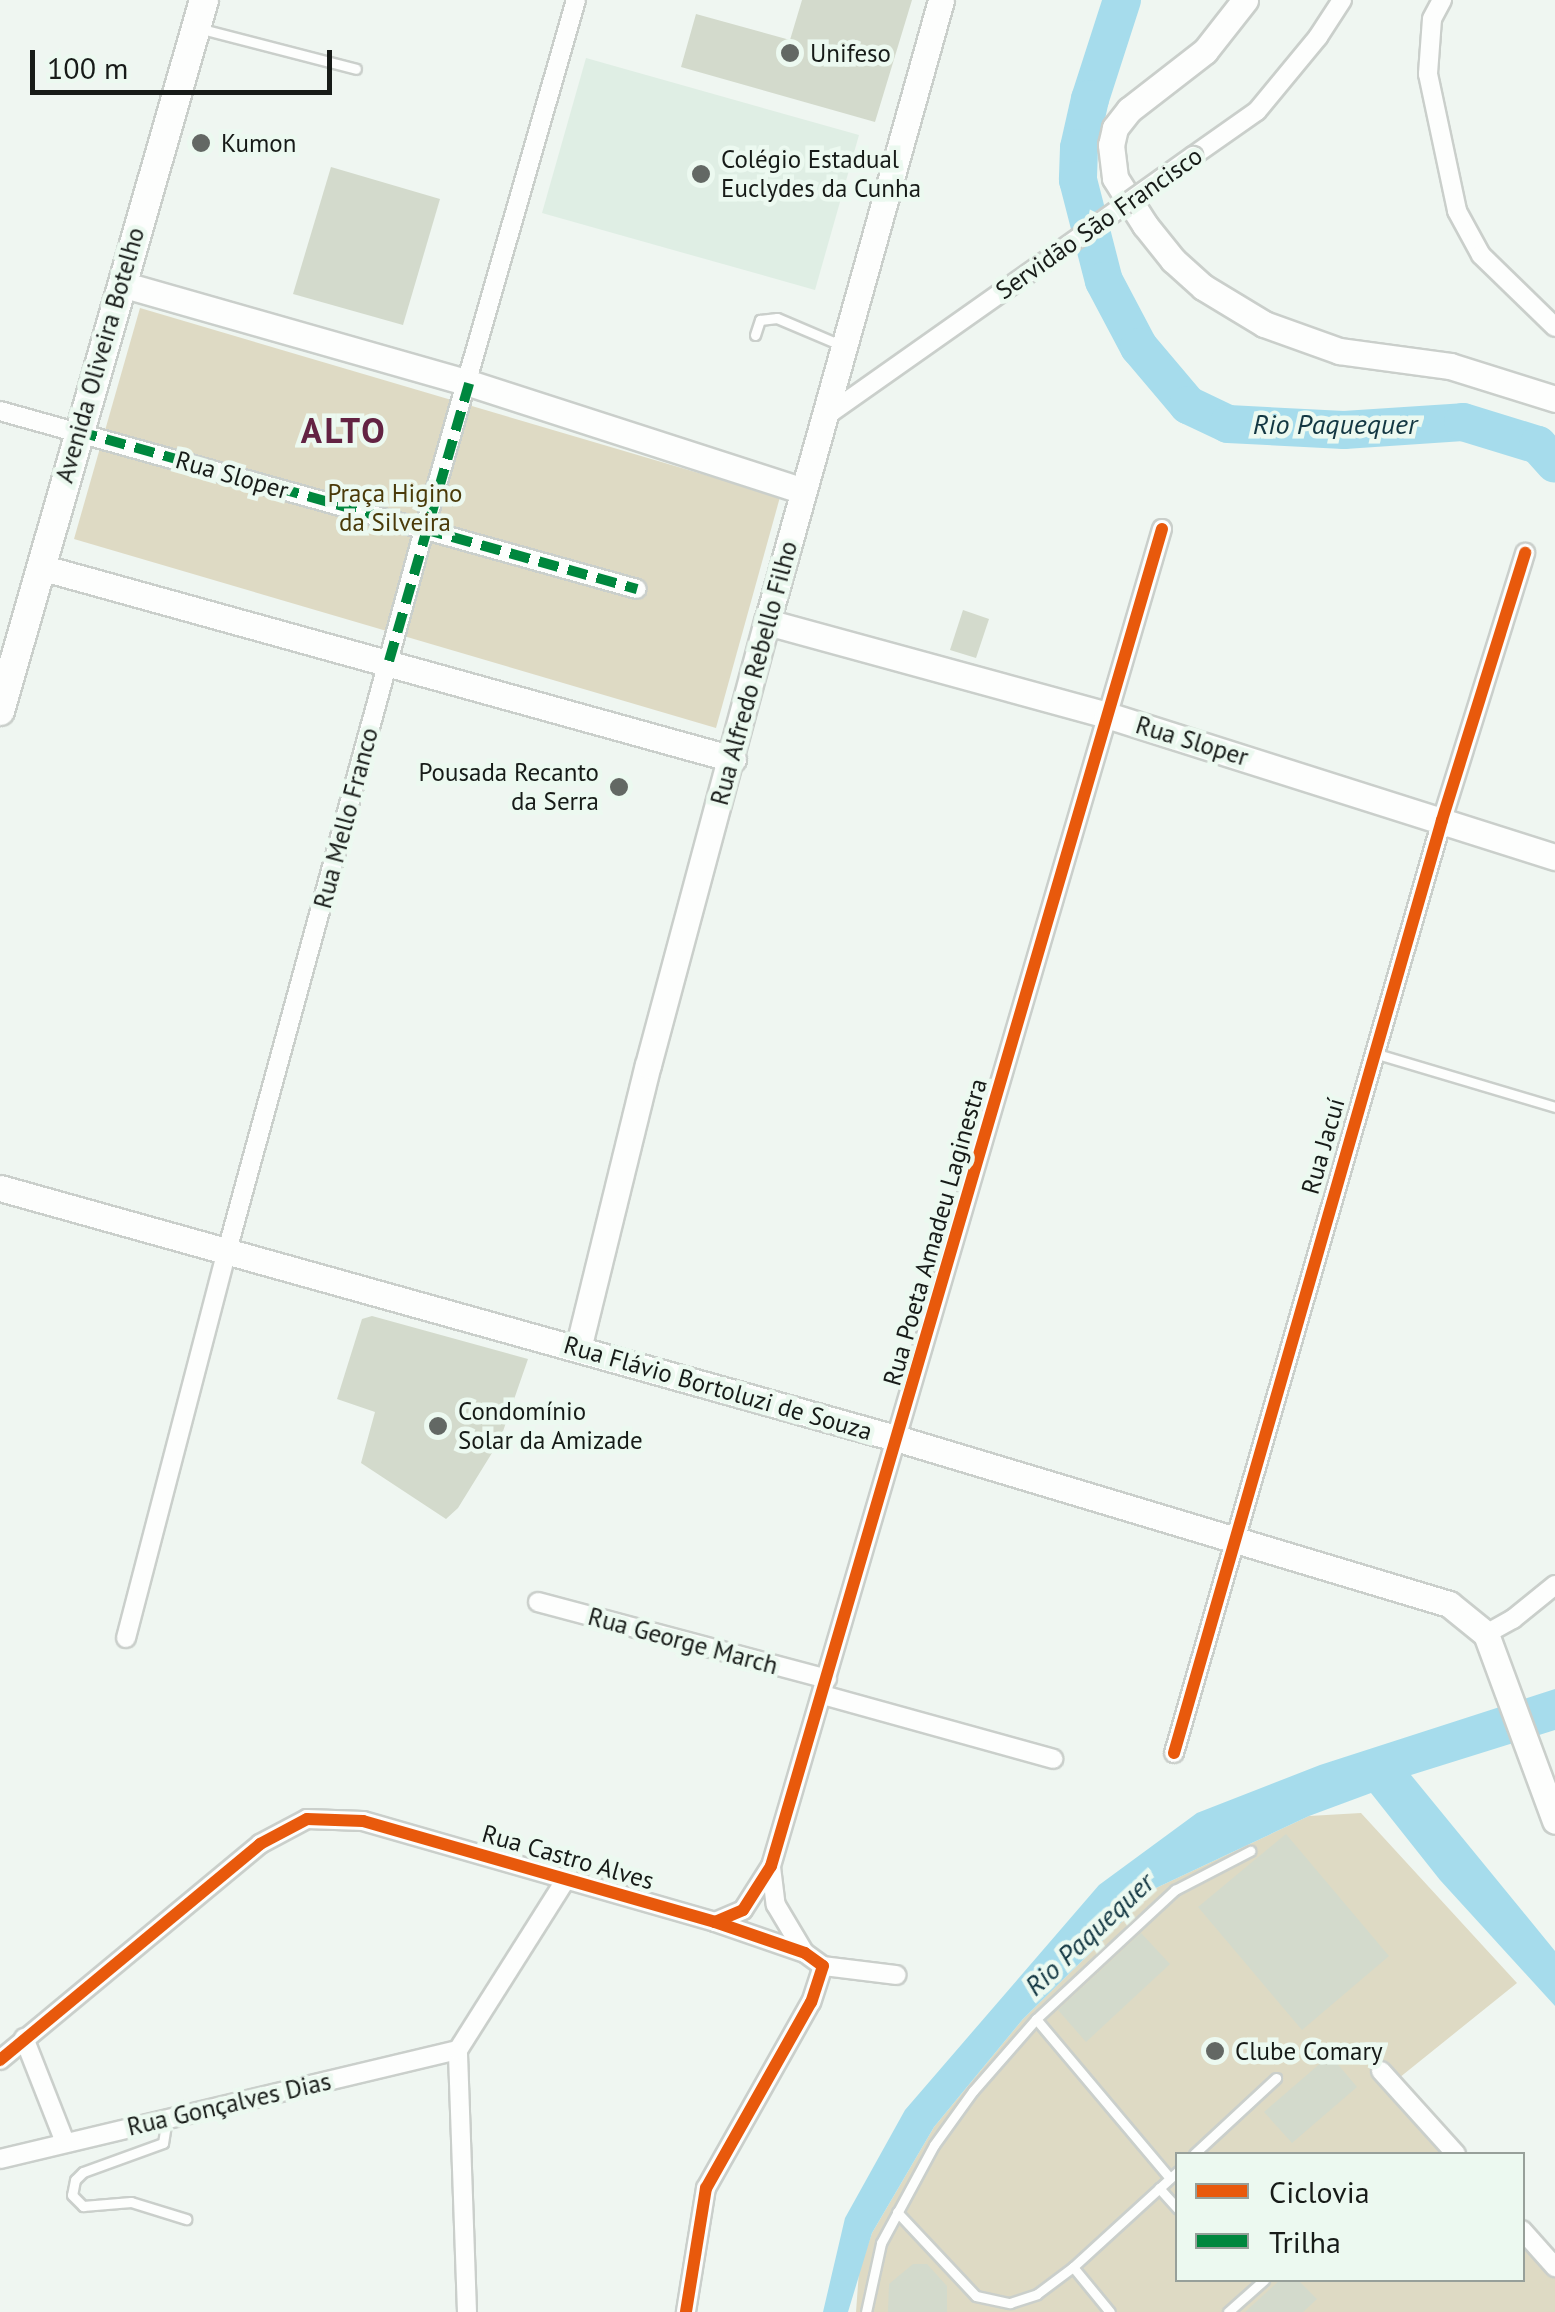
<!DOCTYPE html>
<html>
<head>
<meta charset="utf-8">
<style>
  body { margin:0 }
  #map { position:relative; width:1555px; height:2312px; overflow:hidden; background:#eff6f1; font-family:"PT Sans",sans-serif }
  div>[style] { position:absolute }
  .built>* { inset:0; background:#dfeee4 }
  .green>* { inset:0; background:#dedac4 }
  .water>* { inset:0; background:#a6dcec }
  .river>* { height:38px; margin:-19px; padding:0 19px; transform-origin:19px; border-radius:19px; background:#a6dcec }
  .building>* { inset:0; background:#d3dacc }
  .roads { filter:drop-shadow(2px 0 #cacfcb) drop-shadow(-2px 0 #cacfcb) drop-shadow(0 2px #cacfcb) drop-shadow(0 -2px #cacfcb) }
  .lane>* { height:9px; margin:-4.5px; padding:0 4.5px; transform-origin:4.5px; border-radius:4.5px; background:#fdfefd }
  .street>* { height:18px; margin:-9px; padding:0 9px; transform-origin:9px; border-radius:9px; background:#fdfefd }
  .secondary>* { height:25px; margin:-12.5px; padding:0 12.5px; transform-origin:12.5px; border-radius:12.5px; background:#fdfefd }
  .primary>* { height:28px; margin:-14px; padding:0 14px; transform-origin:14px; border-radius:14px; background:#fdfefd }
  .bridges { filter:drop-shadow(2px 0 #cacfcb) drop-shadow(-2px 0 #cacfcb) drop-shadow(0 2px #cacfcb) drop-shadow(0 -2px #cacfcb) }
  .street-bridge>* { height:18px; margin:-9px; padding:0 9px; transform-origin:9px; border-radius:9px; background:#fdfefd }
  .quiet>* { height:10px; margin-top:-5px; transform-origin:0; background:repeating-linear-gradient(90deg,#00873e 0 20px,transparent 0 30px) }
  .cycleway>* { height:12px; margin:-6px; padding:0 6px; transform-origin:6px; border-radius:6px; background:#e8590c }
  .dots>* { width:28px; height:28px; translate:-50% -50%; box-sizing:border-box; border:5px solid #ecf9f0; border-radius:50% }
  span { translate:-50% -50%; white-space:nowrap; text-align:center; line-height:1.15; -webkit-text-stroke:9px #ecf9f0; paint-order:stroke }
  .poi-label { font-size:25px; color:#171b18 }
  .left { translate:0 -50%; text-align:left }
  .right { translate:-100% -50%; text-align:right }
  .street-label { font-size:25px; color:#171b18 }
  .park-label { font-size:25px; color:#4a3a09 }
  .water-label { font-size:28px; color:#133742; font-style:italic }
  .district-label { font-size:35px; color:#632343; font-weight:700; letter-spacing:2.5px }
  .legend { position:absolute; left:1175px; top:2152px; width:350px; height:130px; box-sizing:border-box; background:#ecf9f0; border:2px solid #97a09a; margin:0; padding:12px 18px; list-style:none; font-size:30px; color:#171b18 }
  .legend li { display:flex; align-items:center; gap:20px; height:50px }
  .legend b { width:50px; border:2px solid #97a09a }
  .scale { position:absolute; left:30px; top:50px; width:302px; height:45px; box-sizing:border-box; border:5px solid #171b18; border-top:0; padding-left:12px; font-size:30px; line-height:35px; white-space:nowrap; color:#171b18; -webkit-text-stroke:8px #ecf9f0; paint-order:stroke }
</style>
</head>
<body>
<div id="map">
  <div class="built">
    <i style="clip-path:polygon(586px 58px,859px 135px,815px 290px,542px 213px)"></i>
  </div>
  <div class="green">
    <i style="clip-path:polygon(140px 308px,780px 497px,716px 728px,74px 539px)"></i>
    <i style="clip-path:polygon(1361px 1813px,1517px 1983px,1394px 2082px,1457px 2154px,1178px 2154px,1178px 2280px,1522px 2280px,1523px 2230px,1555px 2267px,1555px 2312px,856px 2312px,859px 2271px,872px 2233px,934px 2127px,1023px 2019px,1156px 1888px,1309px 1816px)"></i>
  </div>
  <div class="water">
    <i style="clip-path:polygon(1555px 1689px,1555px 1730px,1411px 1775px,1555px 1951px,1555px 2006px,1440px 1880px,1371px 1793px,1309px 1816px,1156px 1888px,1023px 2019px,934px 2127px,872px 2233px,848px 2312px,823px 2312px,845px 2218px,905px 2110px,1099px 1885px,1197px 1813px,1320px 1765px)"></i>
  </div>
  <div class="river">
    <i style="left:1122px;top:0;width:104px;rotate:107.9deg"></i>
    <i style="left:1090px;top:99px;width:50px;rotate:102.7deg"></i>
    <i style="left:1079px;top:148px;width:32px;rotate:92deg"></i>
    <i style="left:1078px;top:180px;width:104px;rotate:75.6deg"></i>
    <i style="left:1104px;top:281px;width:75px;rotate:62.1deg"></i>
    <i style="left:1139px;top:347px;width:76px;rotate:49.8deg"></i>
    <i style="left:1188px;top:405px;width:44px;rotate:25.4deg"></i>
    <i style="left:1228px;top:424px;width:116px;rotate:3deg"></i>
    <i style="left:1344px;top:430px;width:119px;rotate:-3.8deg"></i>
    <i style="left:1463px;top:422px;width:78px;rotate:17deg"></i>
    <i style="left:1538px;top:445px;width:25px;rotate:48deg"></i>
  </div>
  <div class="building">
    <i style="clip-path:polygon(802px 0,912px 0,875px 122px,681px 67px,696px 14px,790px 40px)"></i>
    <i style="clip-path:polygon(331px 167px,440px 199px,403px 325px,293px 294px)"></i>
    <i style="clip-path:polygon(963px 610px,989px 619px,976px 658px,950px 650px)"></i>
    <i style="clip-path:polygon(372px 1316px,528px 1359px,500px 1440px,458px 1508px,446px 1519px,361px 1463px,375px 1412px,337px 1399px,362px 1319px)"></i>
    <i style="clip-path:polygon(1286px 1834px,1389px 1956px,1302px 2030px,1198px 1907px)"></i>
    <i style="clip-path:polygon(1141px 1933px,1170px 1964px,1086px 2042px,1058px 2010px)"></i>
    <i style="clip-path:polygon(1330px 2055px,1357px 2087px,1292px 2143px,1264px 2112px)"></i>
    <i style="clip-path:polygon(913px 2264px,927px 2264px,947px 2286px,947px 2312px,888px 2312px,889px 2284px)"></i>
    <i style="clip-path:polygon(1280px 2280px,1298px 2280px,1317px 2299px,1303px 2312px,1245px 2312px)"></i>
  </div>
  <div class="roads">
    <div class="lane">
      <i style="left:198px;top:28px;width:163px;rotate:14.5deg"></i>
      <i style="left:755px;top:335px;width:16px;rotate:-72deg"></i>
      <i style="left:760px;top:320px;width:17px;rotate:-7deg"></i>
      <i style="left:777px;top:318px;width:72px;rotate:23deg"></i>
      <i style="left:1374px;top:1053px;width:189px;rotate:16.6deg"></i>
      <i style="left:1036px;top:2019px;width:190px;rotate:-42.9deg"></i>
      <i style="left:1175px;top:1890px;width:85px;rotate:-27.5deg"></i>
      <i style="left:167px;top:2118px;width:25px;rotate:99deg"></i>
      <i style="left:163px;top:2143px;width:85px;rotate:160.1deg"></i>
      <i style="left:83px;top:2172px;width:11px;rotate:135deg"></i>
      <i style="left:75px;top:2180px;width:15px;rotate:101deg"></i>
      <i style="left:72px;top:2195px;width:16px;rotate:45deg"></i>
      <i style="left:83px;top:2206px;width:48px;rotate:-4.8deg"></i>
      <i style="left:131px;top:2202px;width:58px;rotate:17.2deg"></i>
      <i style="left:1194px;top:2154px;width:112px;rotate:-42.8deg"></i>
      <i style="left:1159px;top:2188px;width:28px;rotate:48deg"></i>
      <i style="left:897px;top:2212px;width:115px;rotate:46.8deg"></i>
      <i style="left:976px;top:2296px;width:35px;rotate:12deg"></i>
      <i style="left:1010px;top:2303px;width:28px;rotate:-18deg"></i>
      <i style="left:1037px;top:2294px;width:45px;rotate:-36.9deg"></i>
      <i style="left:1073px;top:2267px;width:142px;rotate:-42.4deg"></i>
      <i style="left:1073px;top:2267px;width:58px;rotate:50.6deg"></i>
      <i style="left:866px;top:2312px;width:71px;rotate:-77.7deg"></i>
      <i style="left:881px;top:2243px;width:111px;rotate:-61.6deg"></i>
      <i style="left:934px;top:2145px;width:67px;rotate:-54.2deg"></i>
      <i style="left:973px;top:2091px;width:96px;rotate:-48.8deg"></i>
      <i style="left:1036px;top:2019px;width:208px;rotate:49.9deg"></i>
      <i style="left:1228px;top:2312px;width:48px;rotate:-41.6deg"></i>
    </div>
    <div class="street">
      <i style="left:1442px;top:0;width:21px;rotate:118deg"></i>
      <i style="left:1432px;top:19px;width:55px;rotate:94.2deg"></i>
      <i style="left:1428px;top:74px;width:140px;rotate:78deg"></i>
      <i style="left:1457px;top:211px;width:50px;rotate:61.4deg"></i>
      <i style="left:1481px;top:255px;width:103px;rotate:44.2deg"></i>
      <i style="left:1193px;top:156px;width:78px;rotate:-35.1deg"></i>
      <i style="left:1257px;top:111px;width:96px;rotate:-50.5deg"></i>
      <i style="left:1318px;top:37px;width:44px;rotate:-57deg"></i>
      <i style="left:0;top:411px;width:661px;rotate:15.61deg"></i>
      <i style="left:826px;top:416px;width:274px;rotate:-35.2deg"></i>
      <i style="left:538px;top:1602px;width:299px;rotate:14.9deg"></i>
      <i style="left:1486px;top:1634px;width:31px;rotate:-29deg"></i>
      <i style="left:1513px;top:1619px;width:54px;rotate:-39deg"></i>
      <i style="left:126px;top:1638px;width:400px;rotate:-75.4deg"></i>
      <i style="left:227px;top:1251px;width:747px;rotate:-74.72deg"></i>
      <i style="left:424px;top:530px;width:551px;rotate:-74deg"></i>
      <i style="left:823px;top:1695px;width:239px;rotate:15.5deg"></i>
      <i style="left:1174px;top:1753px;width:971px;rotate:-73.97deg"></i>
      <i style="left:1442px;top:820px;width:280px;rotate:-72.7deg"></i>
      <i style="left:771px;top:1867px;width:38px;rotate:83deg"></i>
      <i style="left:776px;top:1905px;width:55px;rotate:59.2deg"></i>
      <i style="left:715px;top:1922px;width:30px;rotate:-23deg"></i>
      <i style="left:743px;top:1910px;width:52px;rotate:-57.5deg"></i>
      <i style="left:771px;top:1866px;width:1393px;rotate:-73.7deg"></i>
      <i style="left:823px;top:1966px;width:74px;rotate:7deg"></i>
      <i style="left:24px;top:2038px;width:112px;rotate:68.5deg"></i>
      <i style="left:0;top:2060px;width:338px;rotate:-39.7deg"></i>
      <i style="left:260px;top:1844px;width:53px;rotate:-28deg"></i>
      <i style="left:307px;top:1819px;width:56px;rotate:2deg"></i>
      <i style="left:363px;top:1821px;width:366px;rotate:16deg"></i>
      <i style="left:715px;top:1922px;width:95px;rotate:19deg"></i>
      <i style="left:805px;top:1953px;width:22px;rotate:36deg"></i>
      <i style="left:823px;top:1966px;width:38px;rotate:108deg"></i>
      <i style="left:811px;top:2002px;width:214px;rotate:119.4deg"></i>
      <i style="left:706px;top:2188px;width:126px;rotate:99.2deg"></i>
      <i style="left:1381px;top:2071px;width:112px;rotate:47.9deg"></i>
      <i style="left:0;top:2159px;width:471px;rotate:-13.4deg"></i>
      <i style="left:1522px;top:2230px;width:50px;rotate:48.3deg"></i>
      <i style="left:467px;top:2312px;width:262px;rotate:-92deg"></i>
      <i style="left:458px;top:2050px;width:200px;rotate:-57.7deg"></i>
    </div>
    <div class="secondary">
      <i style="left:1245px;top:0;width:65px;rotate:128.1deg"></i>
      <i style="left:1205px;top:51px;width:96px;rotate:142.2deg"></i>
      <i style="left:1129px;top:110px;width:23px;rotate:128deg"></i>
      <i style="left:1115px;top:128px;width:17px;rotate:103deg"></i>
      <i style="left:1111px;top:145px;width:33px;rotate:83deg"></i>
      <i style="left:1115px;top:178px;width:56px;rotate:57.4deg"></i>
      <i style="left:1145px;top:225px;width:45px;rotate:51.3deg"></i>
      <i style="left:1173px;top:260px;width:40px;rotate:42deg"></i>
      <i style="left:1203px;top:287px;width:71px;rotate:31.2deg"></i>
      <i style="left:1264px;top:324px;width:80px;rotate:19.8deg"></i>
      <i style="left:1339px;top:351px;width:112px;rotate:7.7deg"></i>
      <i style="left:1450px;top:366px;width:110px;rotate:17.4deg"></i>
      <i style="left:121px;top:284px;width:362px;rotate:15.9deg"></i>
      <i style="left:469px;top:383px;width:351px;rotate:17.9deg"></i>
      <i style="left:40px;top:567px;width:719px;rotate:15.49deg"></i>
      <i style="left:767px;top:622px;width:352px;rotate:15.3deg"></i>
      <i style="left:1107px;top:715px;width:470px;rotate:17.6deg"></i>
      <i style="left:0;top:1188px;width:933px;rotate:15.6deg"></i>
      <i style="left:899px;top:1439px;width:574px;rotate:16.7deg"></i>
      <i style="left:1449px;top:1604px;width:48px;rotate:39deg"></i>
      <i style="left:1486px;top:1634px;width:199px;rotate:69.7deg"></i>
      <i style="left:578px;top:1349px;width:292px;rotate:-76.2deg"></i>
      <i style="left:648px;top:1065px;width:459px;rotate:-75deg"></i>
      <i style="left:767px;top:622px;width:646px;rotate:-74.37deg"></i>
    </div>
    <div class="primary">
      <i style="left:0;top:711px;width:740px;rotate:-73.99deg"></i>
    </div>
  </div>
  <div class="bridges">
    <div class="street-bridge">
      <i style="left:1050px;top:258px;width:176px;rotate:-35.5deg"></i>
    </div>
  </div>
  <div class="quiet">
    <i style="left:77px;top:431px;width:582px;rotate:15.76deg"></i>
    <i style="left:389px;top:661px;width:289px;rotate:-73.9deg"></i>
  </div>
  <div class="cycleway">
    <i style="left:1174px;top:1753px;width:971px;rotate:-73.97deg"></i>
    <i style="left:1442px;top:820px;width:280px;rotate:-72.7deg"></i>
    <i style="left:715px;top:1922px;width:30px;rotate:-23deg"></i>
    <i style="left:743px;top:1910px;width:52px;rotate:-57.5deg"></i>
    <i style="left:771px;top:1866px;width:1393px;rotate:-73.7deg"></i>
    <i style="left:0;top:2060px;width:338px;rotate:-39.7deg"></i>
    <i style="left:260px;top:1844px;width:53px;rotate:-28deg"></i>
    <i style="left:307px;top:1819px;width:56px;rotate:2deg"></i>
    <i style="left:363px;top:1821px;width:366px;rotate:16deg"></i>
    <i style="left:715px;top:1922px;width:95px;rotate:19deg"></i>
    <i style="left:805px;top:1953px;width:22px;rotate:36deg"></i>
    <i style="left:823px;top:1966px;width:38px;rotate:108deg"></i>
    <i style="left:811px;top:2002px;width:214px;rotate:119.4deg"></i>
    <i style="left:706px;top:2188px;width:126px;rotate:99.2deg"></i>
  </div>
  <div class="dots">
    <i style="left:790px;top:53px;background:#636864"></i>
    <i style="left:201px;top:143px;background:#636864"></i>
    <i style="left:701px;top:174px;background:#636864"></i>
    <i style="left:619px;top:787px;background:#636864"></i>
    <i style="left:438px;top:1426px;background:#636864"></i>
    <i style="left:1215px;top:2051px;background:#636864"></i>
  </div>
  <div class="poi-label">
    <span class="left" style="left:810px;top:53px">Unifeso</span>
    <span class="left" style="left:221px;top:143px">Kumon</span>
    <span class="left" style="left:721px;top:174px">Colégio Estadual<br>Euclydes da Cunha</span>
    <span class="right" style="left:599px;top:787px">Pousada Recanto<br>da Serra</span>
    <span class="left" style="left:458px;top:1426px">Condomínio<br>Solar da Amizade</span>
    <span class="left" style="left:1235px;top:2051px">Clube Comary</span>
  </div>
  <div class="street-label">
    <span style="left:1099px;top:223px;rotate:-35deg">Servidão São Francisco</span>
    <span style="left:100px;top:355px;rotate:-74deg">Avenida Oliveira Botelho</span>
    <span style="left:232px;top:475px;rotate:16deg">Rua Sloper</span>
    <span style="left:754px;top:673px;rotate:-75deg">Rua Alfredo Rebello Filho</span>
    <span style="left:1192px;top:741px;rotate:17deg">Rua Sloper</span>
    <span style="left:346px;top:818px;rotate:-75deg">Rua Mello Franco</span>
    <span style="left:1323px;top:1146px;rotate:-74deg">Rua Jacuí</span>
    <span style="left:935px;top:1232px;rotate:-74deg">Rua Poeta Amadeu Laginestra</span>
    <span style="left:718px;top:1388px;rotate:16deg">Rua Flávio Bortoluzi de Souza</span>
    <span style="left:683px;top:1641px;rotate:15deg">Rua George March</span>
    <span style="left:568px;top:1857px;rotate:16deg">Rua Castro Alves</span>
    <span style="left:229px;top:2104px;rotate:-13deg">Rua Gonçalves Dias</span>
  </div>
  <div class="park-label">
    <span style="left:395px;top:508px">Praça Higino<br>da Silveira</span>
  </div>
  <div class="water-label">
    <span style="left:1335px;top:424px">Rio Paquequer</span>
    <span style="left:1089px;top:1934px;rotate:-43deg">Rio Paquequer</span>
  </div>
  <div class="district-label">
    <span style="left:344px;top:430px">ALTO</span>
  </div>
  <ul class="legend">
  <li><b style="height:12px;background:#e8590c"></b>Ciclovia</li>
  <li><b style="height:12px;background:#00873e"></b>Trilha</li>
  </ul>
  <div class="scale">100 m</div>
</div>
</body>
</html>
